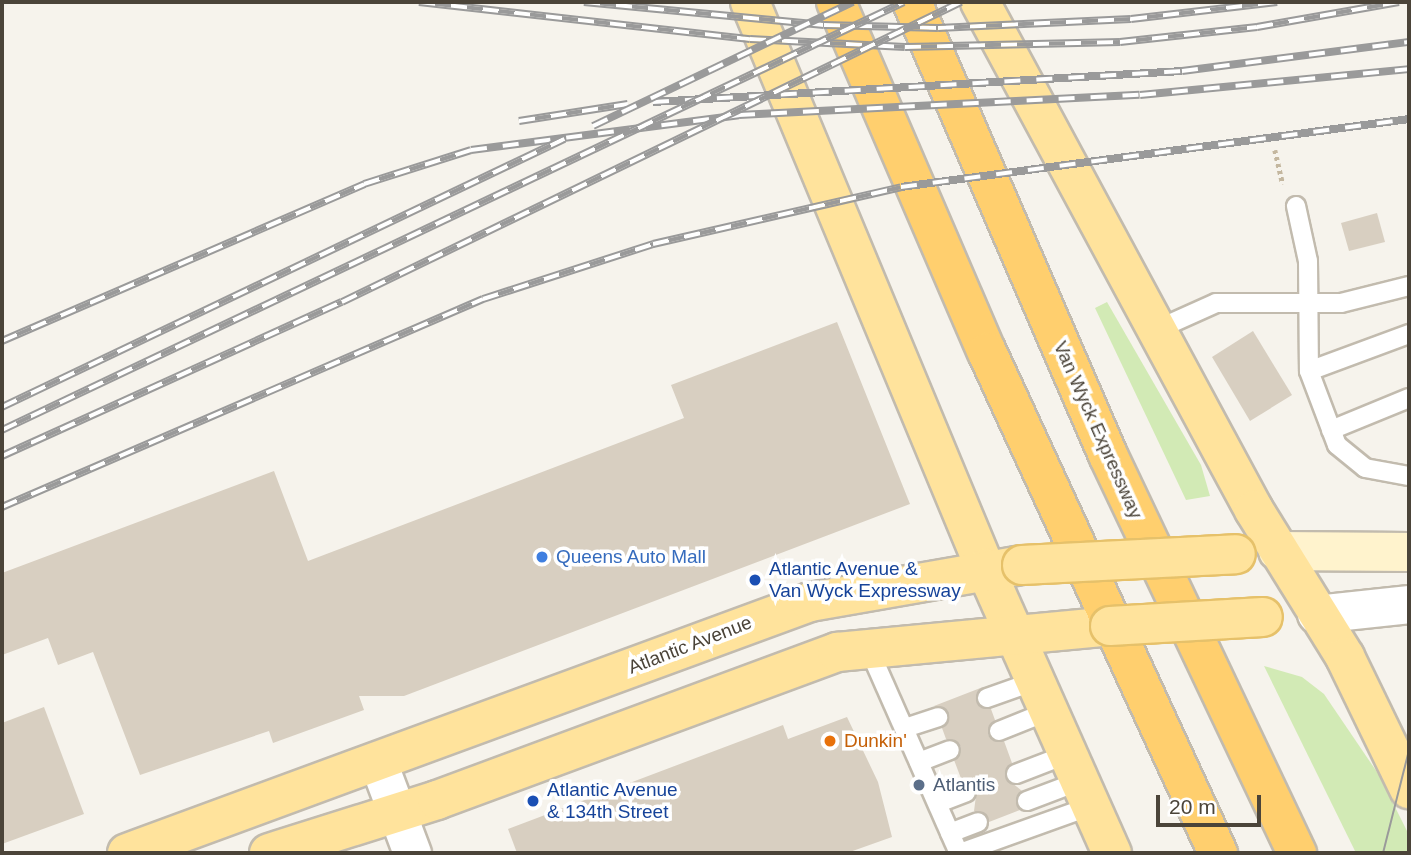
<!DOCTYPE html>
<html>
<head>
<meta charset="utf-8">
<style>
  body { margin:0 }
  #map { position:relative; width:1411px; height:855px; overflow:hidden; background:#f6f3ec; font-family:Arial,sans-serif }
  div>[style] { position:absolute }
  .green>* { inset:0; background:#d2eab5 }
  .building>* { inset:0; background:#d8cfc1 }
  .path>* { height:4.5px; margin-top:-2.25px; transform-origin:0; background:repeating-linear-gradient(90deg,#c4b79f 0 3.5px,transparent 0 7px) }
  .roads { filter:drop-shadow(2px 0 #c2bbae) drop-shadow(-2px 0 #c2bbae) drop-shadow(0 2px #c2bbae) drop-shadow(0 -2px #c2bbae) }
  .service>* { height:18px; margin:-9px; padding:0 9px; transform-origin:9px; border-radius:9px; background:#fff }
  .minor>* { height:37px; margin:-18.5px; padding:0 18.5px; transform-origin:18.5px; border-radius:18.5px; background:#fff }
  .secondary>* { height:38px; margin:-19px; padding:0 19px; transform-origin:19px; border-radius:19px; background:#fff3cd }
  .primary>* { height:38px; margin:-19px; padding:0 19px; transform-origin:19px; border-radius:19px; background:#ffe39c }
  .motorway>* { height:38px; margin:-19px; padding:0 19px; transform-origin:19px; border-radius:19px; background:#ffcf6e }
  .tram>* { height:2px; margin:-1px; padding:0 1px; transform-origin:1px; border-radius:1px; background:#9a9a9a }
  .rail>* { height:8px; margin-top:-4px; transform-origin:0; background:repeating-linear-gradient(90deg,#fff 0 16px,#9a9a9a 0 32px); box-sizing:border-box; border-block:2px solid #9a9a9a }
  .bridges { filter:drop-shadow(2px 0 #e6c16a) drop-shadow(-2px 0 #e6c16a) drop-shadow(0 2px #e6c16a) drop-shadow(0 -2px #e6c16a) }
  .primary-bridge>* { height:38px; margin:-19px; padding:0 19px; transform-origin:19px; border-radius:19px; background:#ffe39c }
  .dots>* { width:19px; height:19px; translate:-50% -50%; box-sizing:border-box; border:4px solid #fff; border-radius:50% }
  span { translate:-50% -50%; white-space:nowrap; text-align:center; line-height:1.15; -webkit-text-stroke:7px #fff; paint-order:stroke }
  .street-label { font-size:19px; color:#4b4439 }
  .shop-label { font-size:19px; color:#366cbe }
  .left { translate:0 -50%; text-align:left }
  .transit-label { font-size:19px; color:#164399 }
  .food-label { font-size:19px; color:#c56008 }
  .service-label { font-size:19px; color:#4e5e75 }
  .frame { position:absolute; inset:0; border:4px solid #4b4439; pointer-events:none }
  .scale { position:absolute; left:1156px; top:795px; width:105px; height:32px; box-sizing:border-box; border:4px solid #4b4439; border-top:0; padding-left:9px; font-size:21px; line-height:24px; white-space:nowrap; color:#4b4439; -webkit-text-stroke:5px #fff; paint-order:stroke }
</style>
</head>
<body>
<div id="map">
  <div class="green">
    <i style="clip-path:polygon(1107px 302px,1201px 465px,1210px 496px,1186px 500px,1095px 308px)"></i>
    <i style="clip-path:polygon(1264px 666px,1302px 677px,1324px 694px,1379px 775px,1409px 835px,1409px 853px,1356px 853px)"></i>
  </div>
  <div class="building">
    <i style="clip-path:polygon(1377px 213px,1385px 242px,1349px 251px,1341px 223px)"></i>
    <i style="clip-path:polygon(837px 322px,910px 504px,404px 696px,359px 696px,364px 710px,273px 743px,269px 731px,140px 775px,93px 652px,58px 665px,48px 638px,2px 655px,2px 573px,274px 471px,308px 561px,684px 418px,671px 385px)"></i>
    <i style="clip-path:polygon(1253px 331px,1292px 395px,1250px 421px,1212px 357px)"></i>
    <i style="clip-path:polygon(983px 687px,977px 702px,991px 709px,995px 720px,988px 735px,1004px 741px,1012px 763px,1005px 777px,1022px 791px,1016px 800px,1020px 810px,989px 822px,974px 811px,977px 788px,962px 781px,954px 760px,961px 747px,946px 739px,942px 728px,948px 713px,934px 706px)"></i>
    <i style="clip-path:polygon(44px 707px,84px 814px,2px 844px,2px 723px)"></i>
    <i style="clip-path:polygon(847px 717px,878px 782px,892px 837px,847px 853px,517px 853px,508px 829px,783px 725px,788px 739px)"></i>
  </div>
  <div class="path">
    <i style="left:1275px;top:150px;width:35px;rotate:77deg"></i>
  </div>
  <div class="roads">
    <div class="service">
      <i style="left:1296px;top:206px;width:56px;rotate:77.7deg"></i>
      <i style="left:1308px;top:261px;width:110px;rotate:89.5deg"></i>
      <i style="left:1309px;top:371px;width:79px;rotate:69.3deg"></i>
      <i style="left:1337px;top:445px;width:36px;rotate:39deg"></i>
      <i style="left:1365px;top:468px;width:45px;rotate:10.3deg"></i>
      <i style="left:1156px;top:330px;width:66px;rotate:-24.2deg"></i>
      <i style="left:1216px;top:303px;width:125px"></i>
      <i style="left:1341px;top:303px;width:70px;rotate:-14deg"></i>
      <i style="left:1309px;top:371px;width:107px;rotate:-20.3deg"></i>
      <i style="left:1331px;top:430px;width:84px;rotate:-22.3deg"></i>
      <i style="left:868px;top:647px;width:225px;rotate:66.2deg"></i>
      <i style="left:987px;top:698px;width:51px;rotate:-19.5deg"></i>
      <i style="left:905px;top:728px;width:35px;rotate:-18deg"></i>
      <i style="left:999px;top:731px;width:54px;rotate:-21.8deg"></i>
      <i style="left:919px;top:762px;width:33px;rotate:-21deg"></i>
      <i style="left:1016px;top:774px;width:56px;rotate:-21deg"></i>
      <i style="left:1027px;top:801px;width:57px;rotate:-20.7deg"></i>
      <i style="left:938px;top:803px;width:30px;rotate:-21deg"></i>
      <i style="left:950px;top:833px;width:30px;rotate:-21deg"></i>
      <i style="left:960px;top:853px;width:139px;rotate:-19.7deg"></i>
    </div>
    <div class="minor">
      <i style="left:1316px;top:614px;width:94px;rotate:-6.1deg"></i>
      <i style="left:378px;top:762px;width:97px;rotate:69.5deg"></i>
    </div>
    <div class="secondary">
      <i style="left:1278px;top:551px;width:131px;rotate:0.4deg"></i>
    </div>
    <div class="primary">
      <i style="left:750px;top:2px;width:613px;rotate:67.45deg"></i>
      <i style="left:985px;top:568px;width:312px;rotate:66deg"></i>
      <i style="left:980px;top:2px;width:577px;rotate:61.66deg"></i>
      <i style="left:1254px;top:510px;width:173px;rotate:58.2deg"></i>
      <i style="left:1345px;top:657px;width:147px;rotate:64.1deg"></i>
      <i style="left:127px;top:853px;width:728px;rotate:-20.18deg"></i>
      <i style="left:810px;top:602px;width:215px;rotate:-9.9deg"></i>
      <i style="left:269px;top:853px;width:176px;rotate:-17.5deg"></i>
      <i style="left:437px;top:800px;width:427px;rotate:-20.3deg"></i>
      <i style="left:837px;top:652px;width:274px;rotate:-5.4deg"></i>
    </div>
    <div class="motorway">
      <i style="left:836px;top:2px;width:381px;rotate:66.7deg"></i>
      <i style="left:987px;top:352px;width:552px;rotate:65.25deg"></i>
      <i style="left:912px;top:2px;width:494px;rotate:66.6deg"></i>
      <i style="left:1108px;top:455px;width:441px;rotate:64.6deg"></i>
    </div>
  </div>
  <div class="tram">
    <i style="left:1383px;top:853px;width:106px;rotate:-75.8deg"></i>
  </div>
  <div class="rail">
    <i style="left:419px;top:2px;width:333px;rotate:6.4deg"></i>
    <i style="left:750px;top:39px;width:155px;rotate:3deg"></i>
    <i style="left:905px;top:47px;width:215px;rotate:-1.3deg"></i>
    <i style="left:1120px;top:42px;width:138px;rotate:-6.2deg"></i>
    <i style="left:1257px;top:27px;width:144px;rotate:-10deg"></i>
    <i style="left:584px;top:2px;width:241px;rotate:5.5deg"></i>
    <i style="left:824px;top:25px;width:114px;rotate:1.5deg"></i>
    <i style="left:938px;top:28px;width:193px;rotate:-2.7deg"></i>
    <i style="left:1131px;top:19px;width:147px;rotate:-6.6deg"></i>
    <i style="left:653px;top:102px;width:530px;rotate:-3.35deg"></i>
    <i style="left:1182px;top:71px;width:229px;rotate:-7.3deg"></i>
    <i style="left:519px;top:121px;width:110px;rotate:-8.9deg"></i>
    <i style="left:593px;top:126px;width:288px;rotate:-25.5deg"></i>
    <i style="left:2px;top:341px;width:395px;rotate:-23.4deg"></i>
    <i style="left:364px;top:184px;width:112px;rotate:-17.6deg"></i>
    <i style="left:471px;top:150px;width:270px;rotate:-7.4deg"></i>
    <i style="left:739px;top:115px;width:401px;rotate:-2.9deg"></i>
    <i style="left:1140px;top:95px;width:270px;rotate:-5.5deg"></i>
    <i style="left:2px;top:407px;width:623px;rotate:-25.49deg"></i>
    <i style="left:2px;top:430px;width:998px;rotate:-25.38deg"></i>
    <i style="left:2px;top:456px;width:373px;rotate:-24.4deg"></i>
    <i style="left:342px;top:302px;width:688px;rotate:-25.86deg"></i>
    <i style="left:2px;top:507px;width:524px;rotate:-23.39deg"></i>
    <i style="left:483px;top:299px;width:179px;rotate:-17.9deg"></i>
    <i style="left:653px;top:244px;width:254px;rotate:-12.9deg"></i>
    <i style="left:901px;top:187px;width:513px;rotate:-7.62deg"></i>
  </div>
  <div class="bridges">
    <div class="primary-bridge">
      <i style="left:1022px;top:565px;width:214px;rotate:-2.9deg"></i>
      <i style="left:1110px;top:626px;width:153px;rotate:-3.4deg"></i>
    </div>
  </div>
  <div class="dots">
    <i style="left:542px;top:557px;background:#3f7fe0"></i>
    <i style="left:755px;top:580px;background:#1a4fb4"></i>
    <i style="left:830px;top:741px;background:#e8710a"></i>
    <i style="left:919px;top:785px;background:#5c6f8a"></i>
    <i style="left:533px;top:801px;background:#1a4fb4"></i>
  </div>
  <div class="street-label">
    <span style="left:1098px;top:430px;rotate:66deg">Van Wyck Expressway</span>
    <span style="left:690px;top:645px;rotate:-21deg">Atlantic Avenue</span>
  </div>
  <div class="shop-label">
    <span class="left" style="left:556px;top:557px">Queens Auto Mall</span>
  </div>
  <div class="transit-label">
    <span class="left" style="left:769px;top:580px">Atlantic Avenue &amp;<br>Van Wyck Expressway</span>
    <span class="left" style="left:547px;top:801px">Atlantic Avenue<br>&amp; 134th Street</span>
  </div>
  <div class="food-label">
    <span class="left" style="left:844px;top:741px">Dunkin'</span>
  </div>
  <div class="service-label">
    <span class="left" style="left:933px;top:785px">Atlantis</span>
  </div>
  <div class="frame"></div>
  <div class="scale">20 m</div>
</div>
</body>
</html>
